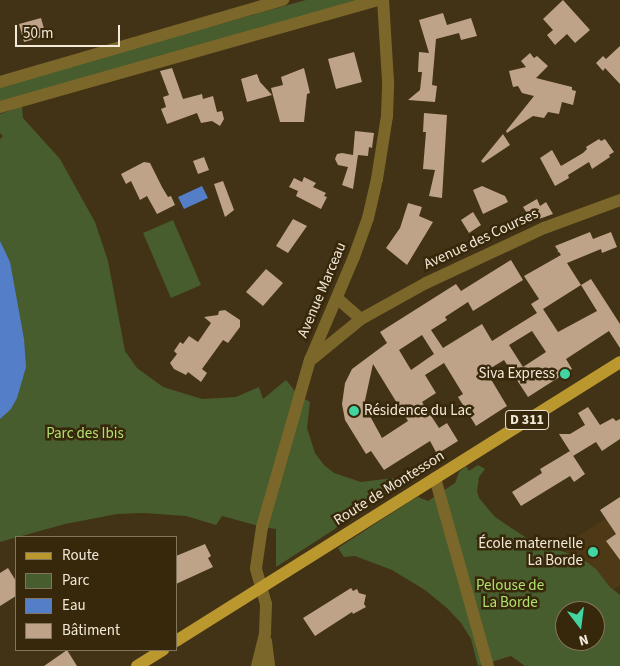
<!DOCTYPE html>
<html>
<head>
<meta charset="utf-8">
<style>
  body { margin:0 }
  #map { position:relative; width:620px; height:666px; overflow:hidden; background:#423216; font-family:"Source Sans 3",sans-serif }
  div>[style] { position:absolute }
  .built>* { inset:0; background:#4d3915 }
  .green>* { inset:0; background:#485d2d }
  .water>* { inset:0; background:#557ec9 }
  .building>* { inset:0; background:#bea389 }
  .minor>* { height:12px; margin:-6px; padding:0 6px; transform-origin:6px; border-radius:6px; background:#7b672a }
  .primary>* { height:12px; margin:-6px; padding:0 6px; transform-origin:6px; border-radius:6px; background:#ba982e }
  .dots>* { width:14px; height:14px; translate:-50% -50%; box-sizing:border-box; border:2px solid #37280b; border-radius:50% }
  span { translate:-50% -50%; white-space:nowrap; text-align:center; line-height:1.15; -webkit-text-stroke:5px #37280b; paint-order:stroke }
  .shield-label span { padding:1px 4px; background:#37280b; border:1px solid; border-radius:4px; -webkit-text-stroke-width:0 }
  .shield-label { font-size:14px; color:#f3e9d8; font-weight:700 }
  .street-label { font-size:15px; color:#f3e9d8 }
  .poi-label { font-size:15px; color:#f3e9d8 }
  .right { translate:-100% -50%; text-align:right }
  .left { translate:0 -50%; text-align:left }
  .park-label { font-size:15px; color:#afe16e }
  .legend { position:absolute; left:15px; top:536px; width:162px; height:115px; box-sizing:border-box; background:#37280b; border:1px solid #82755d; margin:0; padding:6px 9px; list-style:none; font-size:15px; color:#f3e9d8 }
  .legend li { display:flex; align-items:center; gap:10px; height:25px }
  .legend b { width:25px; border:1px solid #82755d }
  .north { position:absolute; left:555px; top:601px; width:50px; height:50px; box-sizing:border-box; background:#37280b; border:1px solid #82755d; border-radius:50%; rotate:165deg; font-size:14px; font-weight:700; line-height:20px; text-align:center; color:#f3e9d8 }
  .north::after { content:''; display:block; margin:auto; width:18px; height:22px; background:#42d4a1; clip-path:polygon(50% 0,100% 100%,50% 72%,0 100%) }
  .scale { position:absolute; left:15px; top:25px; width:105px; height:22px; box-sizing:border-box; border:2px solid #f3e9d8; border-top:0; padding-left:6px; font-size:15px; line-height:18px; white-space:nowrap; color:#f3e9d8; -webkit-text-stroke:4px #37280b; paint-order:stroke }
</style>
</head>
<body>
<div id="map">
  <div class="built">
    <i style="clip-path:polygon(620px 509px,620px 585px,613px 590px,596px 569px,575px 555px,558px 549px)"></i>
  </div>
  <div class="green">
    <i style="clip-path:polygon(306px 0,363px 0,0 101px,0 85px)"></i>
    <i style="clip-path:polygon(22px 106px,23px 118px,60px 159px,95px 222px,108px 261px,125px 351px,137px 368px,163px 387px,202px 399px,236px 397px,259px 387px,263px 399px,286px 380px,299px 396px,310px 402px,307px 428px,315px 453px,324px 465px,334px 473px,361px 482px,393px 478px,395px 490px,276px 567px,276px 529px,262px 527px,222px 516px,216px 525px,186px 516px,144px 513px,117px 514px,65px 524px,0 542px,0 139px,3px 136px,0 133px,0 114px)"></i>
    <i style="clip-path:polygon(173px 220px,201px 285px,171px 298px,143px 233px)"></i>
    <i style="clip-path:polygon(evenodd,478px 465px,485px 469px,479px 477px,477px 491px,479px 498px,495px 517px,528px 539px,581px 558px,596px 569px,610px 587px,620px 595px,620px 666px,525px 666px,511px 656px,478px 666px,471px 639px,461px 623px,447px 608px,425px 590px,392px 570px,355px 556px,344px 557px,338px 548px,412px 500px,418px 497px,428px 501px,455px 483px,459px 472px,466px 466px,469px 471px,478px 465px,565px 611px,595px 611px,595px 641px,565px 641px,565px 611px)"></i>
  </div>
  <div class="water">
    <i style="clip-path:polygon(202px 186px,208px 198px,184px 209px,178px 197px)"></i>
    <i style="clip-path:polygon(0 241px,10px 262px,24px 339px,26px 367px,17px 398px,11px 409px,0 419px)"></i>
  </div>
  <div class="building">
    <i style="clip-path:polygon(563px 0,590px 30px,575px 43px,567px 34px,555px 45px,547px 35px,553px 30px,543px 19px)"></i>
    <i style="clip-path:polygon(443px 13px,447px 25px,471px 18px,477px 36px,461px 40px,459px 33px,436px 39px,432px 85px,437px 86px,435px 102px,408px 100px,420px 90px,422px 72px,418px 72px,419px 52px,429px 53px,419px 20px)"></i>
    <i style="clip-path:polygon(41px 18px,46px 36px,24px 42px,19px 24px)"></i>
    <i style="clip-path:polygon(620px 46px,620px 84px,605px 68px,603px 71px,596px 63px,603px 56px,606px 59px)"></i>
    <i style="clip-path:polygon(354px 52px,362px 82px,336px 89px,328px 59px)"></i>
    <i style="clip-path:polygon(530px 53px,534px 58px,537px 56px,548px 66px,536px 78px,572px 87px,572px 90px,576px 91px,573px 105px,562px 102px,559px 114px,548px 112px,544px 118px,533px 116px,507px 133px,506px 131px,534px 96px,522px 93px,518px 86px,513px 87px,509px 71px,526px 67px,521px 61px)"></i>
    <i style="clip-path:polygon(172px 68px,183px 99px,202px 94px,203px 99px,213px 96px,217px 112px,222px 111px,224px 119px,220px 126px,212px 121px,201px 123px,197px 113px,167px 124px,161px 109px,166px 107px,163px 97px,169px 95px,160px 71px)"></i>
    <i style="clip-path:polygon(304px 68px,310px 93px,307px 94px,304px 122px,280px 122px,271px 88px,283px 85px,281px 77px)"></i>
    <i style="clip-path:polygon(257px 74px,260px 82px,272px 95px,247px 102px,241px 79px)"></i>
    <i style="clip-path:polygon(424px 113px,447px 115px,442px 198px,429px 196px,435px 170px,423px 169px,426px 132px,423px 132px)"></i>
    <i style="clip-path:polygon(355px 131px,374px 133px,372px 148px,369px 147px,368px 156px,358px 155px,353px 189px,342px 185px,348px 167px,338px 165px,335px 159px,337px 154px,342px 153px,353px 155px)"></i>
    <i style="clip-path:polygon(503px 134px,510px 145px,483px 163px,481px 161px)"></i>
    <i style="clip-path:polygon(599px 139px,601px 141px,605px 139px,614px 152px,609px 155px,610px 157px,592px 169px,589px 162px,568px 175px,569px 178px,555px 186px,540px 158px,552px 150px,561px 166px,583px 153px,587px 149px,586px 147px)"></i>
    <i style="clip-path:polygon(204px 157px,209px 170px,198px 174px,193px 161px)"></i>
    <i style="clip-path:polygon(144px 162px,150px 163px,162px 187px,168px 197px,171px 196px,175px 205px,157px 214px,147px 196px,140px 200px,131px 181px,126px 184px,121px 174px)"></i>
    <i style="clip-path:polygon(304px 177px,316px 183px,313px 187px,326px 193px,324px 196px,327px 197px,321px 209px,296px 196px,298px 191px,289px 187px,294px 178px,302px 182px)"></i>
    <i style="clip-path:polygon(223px 181px,234px 210px,225px 217px,214px 184px)"></i>
    <i style="clip-path:polygon(482px 186px,505px 196px,508px 202px,483px 214px,473px 190px)"></i>
    <i style="clip-path:polygon(537px 199px,540px 206px,546px 202px,553px 214px,539px 219px,536px 214px,530px 218px,523px 207px)"></i>
    <i style="clip-path:polygon(408px 203px,422px 207px,419px 216px,433px 222px,407px 265px,386px 248px,400px 228px)"></i>
    <i style="clip-path:polygon(473px 212px,481px 225px,469px 233px,461px 220px)"></i>
    <i style="clip-path:polygon(293px 219px,307px 226px,288px 253px,276px 246px)"></i>
    <i style="clip-path:polygon(evenodd,590px 232px,593px 239px,611px 232px,617px 247px,602px 253px,601px 249px,567px 263px,581px 285px,591px 279px,620px 324px,620px 348px,609px 331px,566px 359px,572px 369px,528px 397px,504px 360px,486px 371px,507px 406px,476px 426px,458px 397px,463px 394px,444px 363px,425px 375px,436px 393px,422px 402px,439px 428px,447px 423px,458px 441px,437px 454px,430px 441px,384px 470px,371px 451px,366px 454px,345px 420px,342px 404px,345px 383px,352px 369px,387px 343px,380px 332px,456px 284px,461px 291px,511px 260px,523px 280px,473px 311px,468px 302px,445px 317px,447px 320px,431px 330px,443px 348px,482px 324px,492px 341px,537px 313px,531px 304px,539px 299px,524px 276px,561px 255px,555px 246px,590px 232px,581px 285px,597px 311px,558px 332px,543px 309px,581px 285px,590px 232px,532px 331px,546px 352px,523px 367px,509px 345px,532px 331px,590px 232px,422px 335px,434px 354px,411px 370px,399px 350px,422px 335px,590px 232px,373px 364px,408px 421px,382px 438px,364px 405px,373px 364px)"></i>
    <i style="clip-path:polygon(266px 269px,283px 283px,263px 306px,246px 292px)"></i>
    <i style="clip-path:polygon(225px 310px,240px 320px,240px 327px,228px 343px,223px 340px,202px 369px,207px 373px,201px 382px,188px 372px,186px 375px,174px 369px,170px 363px,177px 354px,174px 351px,180px 342px,183px 344px,189px 336px,198px 342px,211px 323px,204px 317px,218px 315px,219px 311px)"></i>
    <i style="clip-path:polygon(588px 407px,600px 425px,613px 418px,616px 421px,620px 419px,620px 439px,602px 451px,596px 442px,573px 456px,559px 434px,570px 434px,585px 425px,578px 413px)"></i>
    <i style="clip-path:polygon(570px 451px,585px 474px,574px 482px,570px 476px,521px 506px,512px 492px,542px 473px,540px 469px)"></i>
    <i style="clip-path:polygon(620px 497px,620px 560px,606px 541px,616px 534px,600px 510px)"></i>
    <i style="clip-path:polygon(205px 544px,211px 556px,208px 558px,213px 567px,176px 584px,176px 556px)"></i>
    <i style="clip-path:polygon(8px 568px,16px 581px,16px 596px,0 606px,0 573px)"></i>
    <i style="clip-path:polygon(351px 588px,353px 591px,357px 589px,359px 593px,366px 595px,364px 604px,366px 607px,353px 614px,352px 612px,315px 636px,303px 618px)"></i>
    <i style="clip-path:polygon(67px 650px,77px 666px,44px 666px)"></i>
  </div>
  <div class="minor">
    <i style="left:0;top:82px;width:295px;rotate:-16.2deg"></i>
    <i style="left:0;top:107px;width:393px;rotate:-15.8deg"></i>
    <i style="left:338px;top:299px;width:30px;rotate:41deg"></i>
    <i style="left:312px;top:359px;width:63px;rotate:-39.2deg"></i>
    <i style="left:361px;top:319px;width:74px;rotate:-29deg"></i>
    <i style="left:426px;top:283px;width:130px;rotate:-25deg"></i>
    <i style="left:544px;top:228px;width:81px;rotate:-20.2deg"></i>
    <i style="left:435px;top:478px;width:195px;rotate:74.3deg"></i>
    <i style="left:266px;top:641px;width:25px;rotate:83deg"></i>
    <i style="left:257px;top:666px;width:34px;rotate:-76deg"></i>
    <i style="left:265px;top:633px;width:29px;rotate:-88deg"></i>
    <i style="left:266px;top:604px;width:37px;rotate:-106deg"></i>
    <i style="left:256px;top:568px;width:41px;rotate:-81.7deg"></i>
    <i style="left:262px;top:527px;width:174px;rotate:-74deg"></i>
    <i style="left:310px;top:360px;width:112px;rotate:-66.9deg"></i>
    <i style="left:354px;top:257px;width:41px;rotate:-70.3deg"></i>
    <i style="left:368px;top:218px;width:40px;rotate:-77deg"></i>
    <i style="left:377px;top:179px;width:64px;rotate:-81deg"></i>
    <i style="left:387px;top:116px;width:35px;rotate:-88deg"></i>
    <i style="left:388px;top:81px;width:81px;rotate:-93.5deg"></i>
  </div>
  <div class="primary">
    <i style="left:176px;top:641px;width:524px;rotate:-32.14deg"></i>
    <i style="left:137px;top:666px;width:31px;rotate:-32deg"></i>
  </div>
  <div class="dots">
    <i style="left:565px;top:374px;background:#42d4a1"></i>
    <i style="left:354px;top:411px;background:#42d4a1"></i>
    <i style="left:593px;top:552px;background:#42d4a1"></i>
  </div>
  <div class="shield-label">
    <span style="left:527px;top:420px">D 311</span>
  </div>
  <div class="street-label">
    <span style="left:481px;top:239px;rotate:-25deg">Avenue des Courses</span>
    <span style="left:322px;top:290px;rotate:-67deg">Avenue Marceau</span>
    <span style="left:389px;top:488px;rotate:-32deg">Route de Montesson</span>
  </div>
  <div class="poi-label">
    <span class="right" style="left:555px;top:374px">Siva Express</span>
    <span class="left" style="left:364px;top:411px">Résidence du Lac</span>
    <span class="right" style="left:583px;top:552px">École maternelle<br>La Borde</span>
  </div>
  <div class="park-label">
    <span style="left:85px;top:434px">Parc des Ibis</span>
    <span style="left:510px;top:594px">Pelouse de<br>La Borde</span>
  </div>
  <ul class="legend">
  <li><b style="height:6px;background:#ba982e"></b>Route</li>
  <li><b style="height:14px;background:#485d2d"></b>Parc</li>
  <li><b style="height:14px;background:#557ec9"></b>Eau</li>
  <li><b style="height:14px;background:#bea389"></b>Bâtiment</li>
  </ul>
  <div class="north">N</div>
  <div class="scale">50 m</div>
</div>
</body>
</html>
